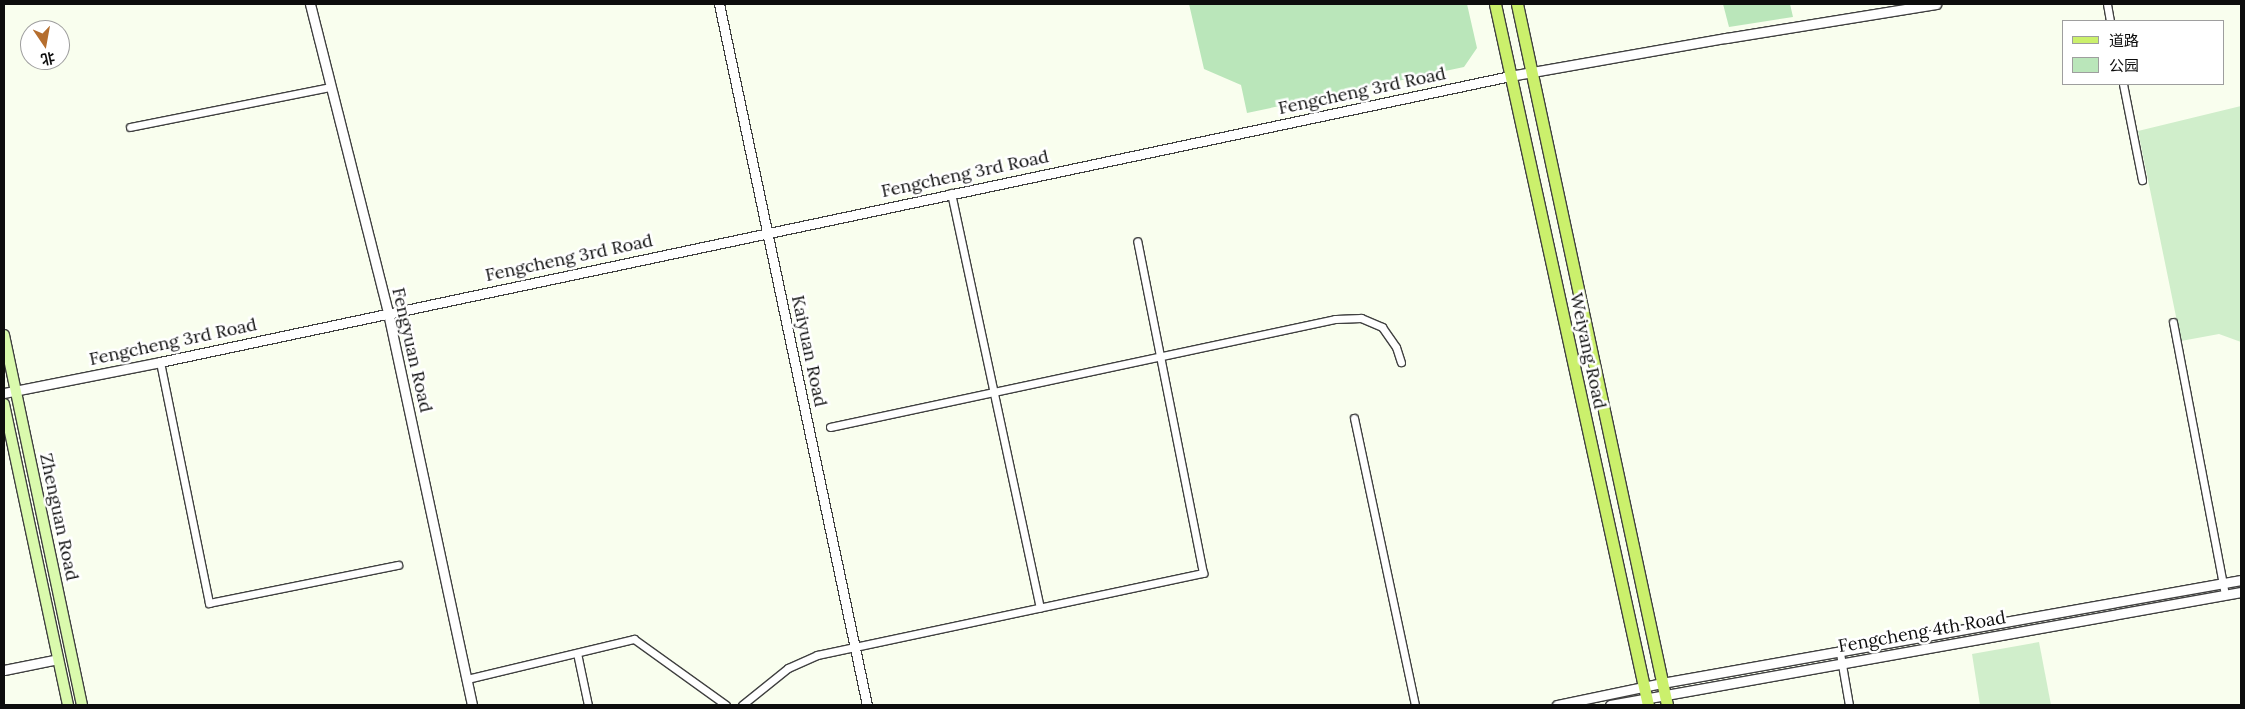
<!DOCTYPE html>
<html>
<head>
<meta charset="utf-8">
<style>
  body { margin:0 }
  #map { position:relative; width:2245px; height:709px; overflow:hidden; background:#f9feee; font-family:Lora,"Noto Sans SC",serif }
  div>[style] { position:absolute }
  .green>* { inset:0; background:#bae6ba }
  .pitch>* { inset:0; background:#d0eecb }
  .roads { filter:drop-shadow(1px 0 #404040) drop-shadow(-1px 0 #404040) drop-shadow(0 1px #404040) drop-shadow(0 -1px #404040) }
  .minor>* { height:7px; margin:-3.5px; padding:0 3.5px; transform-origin:3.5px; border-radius:3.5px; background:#fff }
  .tertiary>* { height:9px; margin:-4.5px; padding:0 4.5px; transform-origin:4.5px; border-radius:4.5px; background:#fff }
  .secondary>* { height:10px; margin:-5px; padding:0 5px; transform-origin:5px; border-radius:5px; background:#dafaad }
  .primary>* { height:11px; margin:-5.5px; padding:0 5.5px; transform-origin:5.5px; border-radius:5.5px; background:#cbf06c }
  span { translate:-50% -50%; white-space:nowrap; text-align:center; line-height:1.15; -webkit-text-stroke:5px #fff; paint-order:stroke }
  .street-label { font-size:18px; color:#0d0d0d }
  .frame { position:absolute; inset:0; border:5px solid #0d0d0d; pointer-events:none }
  .legend { position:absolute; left:2062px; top:20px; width:162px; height:65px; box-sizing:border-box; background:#fff; border:1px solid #9e9e9e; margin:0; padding:6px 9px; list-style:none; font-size:15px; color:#0d0d0d }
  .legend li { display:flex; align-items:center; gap:10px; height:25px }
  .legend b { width:25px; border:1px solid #9e9e9e }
  .north { position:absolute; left:20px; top:20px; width:50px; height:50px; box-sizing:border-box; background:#fff; border:1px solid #9e9e9e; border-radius:50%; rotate:168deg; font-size:14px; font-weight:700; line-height:20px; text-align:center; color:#0d0d0d }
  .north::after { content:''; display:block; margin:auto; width:18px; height:22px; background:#b56e2e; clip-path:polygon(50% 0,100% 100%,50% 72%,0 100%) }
</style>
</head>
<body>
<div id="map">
  <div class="green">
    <i style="clip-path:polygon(1189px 4px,1467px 4px,1477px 48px,1464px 67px,1247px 113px,1241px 85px,1204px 69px)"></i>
    <i style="clip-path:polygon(1723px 4px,1790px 4px,1793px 17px,1729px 27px)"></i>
  </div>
  <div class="pitch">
    <i style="clip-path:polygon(2241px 106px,2241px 342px,2219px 334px,2181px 341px,2138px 131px)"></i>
    <i style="clip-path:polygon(2039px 642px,2051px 705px,1980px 705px,1972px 654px)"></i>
  </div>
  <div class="roads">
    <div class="minor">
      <i style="left:2107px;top:4px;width:17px;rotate:80deg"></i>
      <i style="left:2123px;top:84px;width:98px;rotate:78.8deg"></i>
      <i style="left:130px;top:127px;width:205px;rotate:-11.3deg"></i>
      <i style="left:951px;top:193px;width:424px;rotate:77.9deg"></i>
      <i style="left:2173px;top:322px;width:277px;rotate:79.2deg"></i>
      <i style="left:160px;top:362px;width:246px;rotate:78.5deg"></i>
      <i style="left:209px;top:603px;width:193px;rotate:-11.4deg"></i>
      <i style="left:1354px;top:418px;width:293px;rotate:78deg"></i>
      <i style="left:830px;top:427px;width:516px;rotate:-12.07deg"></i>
      <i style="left:1335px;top:319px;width:26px;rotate:-2deg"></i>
      <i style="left:1361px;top:318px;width:23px;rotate:23deg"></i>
      <i style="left:1382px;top:327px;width:24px;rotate:55deg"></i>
      <i style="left:1396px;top:347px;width:16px;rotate:72deg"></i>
      <i style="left:577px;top:653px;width:53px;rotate:78.1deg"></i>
      <i style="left:1840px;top:653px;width:53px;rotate:80.2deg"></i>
      <i style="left:467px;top:679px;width:172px;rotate:-13.5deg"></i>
      <i style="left:634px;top:639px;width:113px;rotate:35.7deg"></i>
      <i style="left:742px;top:705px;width:59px;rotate:-38.8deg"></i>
      <i style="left:788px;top:668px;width:32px;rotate:-24deg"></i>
      <i style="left:817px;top:655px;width:395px;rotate:-12deg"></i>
      <i style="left:1203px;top:573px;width:338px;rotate:-101.2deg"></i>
    </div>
    <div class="tertiary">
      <i style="left:310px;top:4px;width:319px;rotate:75.8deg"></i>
      <i style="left:388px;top:313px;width:401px;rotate:77.9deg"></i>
      <i style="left:719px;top:4px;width:716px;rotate:78.08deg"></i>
      <i style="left:4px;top:393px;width:159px;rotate:-11.2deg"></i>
      <i style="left:160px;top:362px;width:1380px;rotate:-11.96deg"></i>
      <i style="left:1510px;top:76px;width:219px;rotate:-10deg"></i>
      <i style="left:1726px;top:38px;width:213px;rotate:-9.2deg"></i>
      <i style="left:4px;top:670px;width:55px;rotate:-11.5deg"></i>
      <i style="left:1557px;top:705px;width:107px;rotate:-11.8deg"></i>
      <i style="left:1662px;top:683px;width:588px;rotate:-10.09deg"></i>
      <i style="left:1610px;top:705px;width:641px;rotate:-10.15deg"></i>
    </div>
    <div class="secondary">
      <i style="left:4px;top:335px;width:378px;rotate:78.1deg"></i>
      <i style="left:4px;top:404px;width:308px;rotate:78deg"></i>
    </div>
    <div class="primary">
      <i style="left:1495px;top:4px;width:718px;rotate:77.69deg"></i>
      <i style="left:1517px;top:4px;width:717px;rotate:77.92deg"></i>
    </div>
  </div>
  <div class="street-label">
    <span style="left:1362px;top:91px;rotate:-12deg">Fengcheng 3rd Road</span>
    <span style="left:965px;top:174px;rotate:-12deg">Fengcheng 3rd Road</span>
    <span style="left:569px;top:258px;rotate:-12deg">Fengcheng 3rd Road</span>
    <span style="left:173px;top:342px;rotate:-12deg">Fengcheng 3rd Road</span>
    <span style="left:412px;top:350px;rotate:77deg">Fengyuan Road</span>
    <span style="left:809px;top:351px;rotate:78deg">Kaiyuan Road</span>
    <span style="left:1588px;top:351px;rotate:78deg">Weiyang Road</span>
    <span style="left:59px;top:517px;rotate:78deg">Zhenguan Road</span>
    <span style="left:1922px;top:632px;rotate:-10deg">Fengcheng 4th Road</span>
  </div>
  <div class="frame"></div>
  <ul class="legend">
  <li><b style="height:6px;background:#cbf06c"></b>道路</li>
  <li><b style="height:14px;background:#bae6ba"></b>公园</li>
  </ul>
  <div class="north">北</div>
</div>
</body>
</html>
